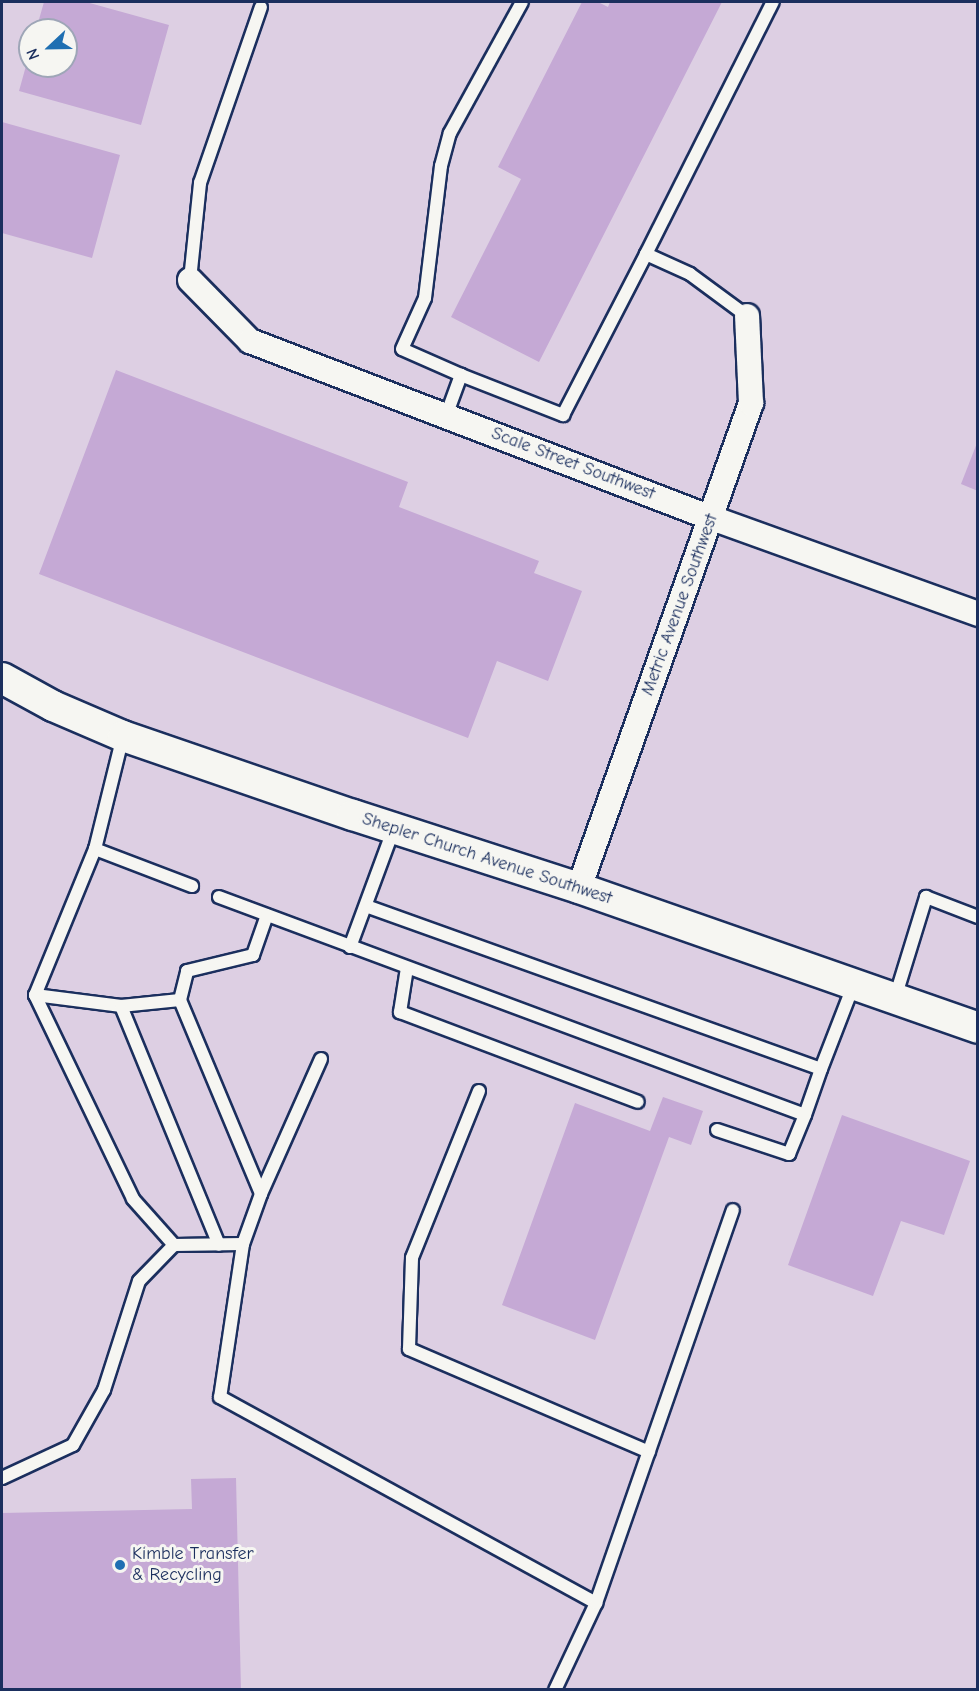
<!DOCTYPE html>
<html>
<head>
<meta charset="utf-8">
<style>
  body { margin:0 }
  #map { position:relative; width:979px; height:1691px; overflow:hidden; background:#e7dfe9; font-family:"Comic Neue",sans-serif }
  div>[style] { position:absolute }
  .built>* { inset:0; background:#ddcfe3 }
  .building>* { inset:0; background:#c5a9d5 }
  .roads { filter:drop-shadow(2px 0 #1b2f5e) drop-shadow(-2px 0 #1b2f5e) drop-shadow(0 2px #1b2f5e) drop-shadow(0 -2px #1b2f5e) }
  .service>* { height:12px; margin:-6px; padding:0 6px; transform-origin:6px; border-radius:6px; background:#f6f6f2 }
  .minor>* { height:24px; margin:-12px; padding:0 12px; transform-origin:12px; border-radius:12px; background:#f6f6f2 }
  .tertiary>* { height:30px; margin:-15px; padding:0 15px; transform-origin:15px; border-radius:15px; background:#f6f6f2 }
  .dots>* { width:16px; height:16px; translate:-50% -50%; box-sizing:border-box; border:3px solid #f6f6f2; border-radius:50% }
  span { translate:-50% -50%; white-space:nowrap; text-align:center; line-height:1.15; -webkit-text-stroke:6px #f6f6f2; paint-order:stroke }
  .street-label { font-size:18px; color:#1b2f5e }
  .poi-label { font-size:18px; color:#1b2f5e }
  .left { translate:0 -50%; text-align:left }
  .frame { position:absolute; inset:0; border:3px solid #1b2f5e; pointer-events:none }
  .north { position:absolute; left:18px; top:18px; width:60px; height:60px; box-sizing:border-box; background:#f6f6f2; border:2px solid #9ea6b7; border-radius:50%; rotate:248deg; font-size:16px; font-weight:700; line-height:24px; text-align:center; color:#1b2f5e }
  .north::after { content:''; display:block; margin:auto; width:21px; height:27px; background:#1f6fb2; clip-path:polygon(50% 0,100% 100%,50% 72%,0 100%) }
</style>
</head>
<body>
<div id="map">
  <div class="built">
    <i style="clip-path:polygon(evenodd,2px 2px,977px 2px,977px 1689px,2px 1689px,2px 2px,30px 30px,66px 30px,66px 66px,30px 66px,30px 30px)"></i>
  </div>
  <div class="building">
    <i style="clip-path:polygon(44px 2px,86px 2px,169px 25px,141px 125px,19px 91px,29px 55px,30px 66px,66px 66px,66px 30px,36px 30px)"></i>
    <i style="clip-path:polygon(582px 2px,598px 2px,608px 7px,610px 2px,722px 2px,539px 362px,451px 317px,521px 179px,498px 167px)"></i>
    <i style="clip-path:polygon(2px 122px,120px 155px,92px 258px,2px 233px)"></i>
    <i style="clip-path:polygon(116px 370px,408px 482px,399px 507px,539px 561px,534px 573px,582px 591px,548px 681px,497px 661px,468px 738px,39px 574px)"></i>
    <i style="clip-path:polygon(977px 443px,978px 443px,978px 491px,961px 484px)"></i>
    <i style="clip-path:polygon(663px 1097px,703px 1111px,691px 1145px,669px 1137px,595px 1340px,502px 1305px,575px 1103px,650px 1131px)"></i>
    <i style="clip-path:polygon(842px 1115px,970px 1161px,944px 1235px,901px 1221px,873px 1296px,788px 1265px)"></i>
    <i style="clip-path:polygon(236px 1478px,241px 1690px,3px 1690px,2px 1513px,192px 1509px,191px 1479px)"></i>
  </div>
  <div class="roads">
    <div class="service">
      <i style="left:646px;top:254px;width:282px;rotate:-63.3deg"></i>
      <i style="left:190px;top:280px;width:98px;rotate:-84.1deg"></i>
      <i style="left:200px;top:183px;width:186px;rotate:-70.9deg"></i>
      <i style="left:461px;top:375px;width:64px;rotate:-156.2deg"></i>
      <i style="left:402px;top:349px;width:56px;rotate:-65.7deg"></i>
      <i style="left:425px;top:298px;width:133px;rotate:-83.1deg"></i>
      <i style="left:441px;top:166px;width:34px;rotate:-75deg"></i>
      <i style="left:450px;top:133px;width:149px;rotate:-61.2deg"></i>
      <i style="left:446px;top:416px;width:44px;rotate:-69.9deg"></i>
      <i style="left:461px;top:375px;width:110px;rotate:21.4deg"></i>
      <i style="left:563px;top:415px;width:181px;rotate:-62.7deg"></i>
      <i style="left:646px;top:254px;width:48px;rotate:24.4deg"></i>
      <i style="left:690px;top:274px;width:71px;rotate:36.4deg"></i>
      <i style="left:123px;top:736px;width:116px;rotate:103.9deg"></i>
      <i style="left:95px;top:849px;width:104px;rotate:20.9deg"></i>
      <i style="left:95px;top:849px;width:158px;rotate:112.3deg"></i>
      <i style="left:35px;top:995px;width:226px;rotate:64.3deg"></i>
      <i style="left:133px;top:1199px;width:62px;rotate:48.3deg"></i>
      <i style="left:219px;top:897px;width:625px;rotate:20.41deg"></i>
      <i style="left:805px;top:1115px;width:49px;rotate:-70.8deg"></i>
      <i style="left:366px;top:906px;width:483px;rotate:19.7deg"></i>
      <i style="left:821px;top:1069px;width:91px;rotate:-68.8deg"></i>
      <i style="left:350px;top:947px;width:127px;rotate:-69.7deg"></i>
      <i style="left:407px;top:968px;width:45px;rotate:99deg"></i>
      <i style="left:400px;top:1012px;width:254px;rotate:20.7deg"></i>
      <i style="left:35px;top:995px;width:87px;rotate:7.3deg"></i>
      <i style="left:121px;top:1006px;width:258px;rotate:67.7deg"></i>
      <i style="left:895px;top:998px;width:106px;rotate:-72.9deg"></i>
      <i style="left:926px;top:897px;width:56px;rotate:21deg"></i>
      <i style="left:180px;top:1000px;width:30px;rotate:-76deg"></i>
      <i style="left:187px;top:971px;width:68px;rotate:-13.6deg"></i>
      <i style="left:253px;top:955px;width:42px;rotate:-70.7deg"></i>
      <i style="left:121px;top:1006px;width:59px;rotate:-5.8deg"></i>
      <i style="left:180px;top:1000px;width:210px;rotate:67.3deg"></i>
      <i style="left:321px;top:1059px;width:148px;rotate:114deg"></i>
      <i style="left:261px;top:1194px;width:53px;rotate:109.8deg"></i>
      <i style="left:243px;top:1244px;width:155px;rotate:98.5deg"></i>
      <i style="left:220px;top:1397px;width:429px;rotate:28.7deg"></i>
      <i style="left:596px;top:1603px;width:96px;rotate:115.2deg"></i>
      <i style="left:479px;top:1091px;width:180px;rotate:111.9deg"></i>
      <i style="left:412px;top:1258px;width:91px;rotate:91.9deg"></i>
      <i style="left:409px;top:1349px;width:261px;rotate:23.2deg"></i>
      <i style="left:717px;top:1130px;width:76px;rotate:18.4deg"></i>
      <i style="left:789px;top:1154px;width:42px;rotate:-67.7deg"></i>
      <i style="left:2px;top:1478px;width:78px;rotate:-24.9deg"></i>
      <i style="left:73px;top:1445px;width:63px;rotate:-60.6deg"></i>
      <i style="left:104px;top:1390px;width:114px;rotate:-72.2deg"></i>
      <i style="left:139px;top:1281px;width:50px;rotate:-45.8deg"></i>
      <i style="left:174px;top:1245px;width:69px;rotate:-0.8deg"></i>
      <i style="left:596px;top:1603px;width:416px;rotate:-70.8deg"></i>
    </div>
    <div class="minor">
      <i style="left:190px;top:280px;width:86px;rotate:45.5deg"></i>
      <i style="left:250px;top:341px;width:495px;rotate:21deg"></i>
      <i style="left:712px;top:518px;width:283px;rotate:19.8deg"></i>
      <i style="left:579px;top:888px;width:515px;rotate:-70.47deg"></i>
      <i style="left:751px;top:403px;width:87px;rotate:-92.6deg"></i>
    </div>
    <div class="tertiary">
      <i style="left:2px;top:678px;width:58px;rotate:28.8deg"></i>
      <i style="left:53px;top:706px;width:76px;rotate:23.2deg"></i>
      <i style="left:123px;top:736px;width:243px;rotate:19deg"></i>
      <i style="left:353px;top:815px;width:237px;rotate:17.9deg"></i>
      <i style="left:579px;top:888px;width:423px;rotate:19.3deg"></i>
    </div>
  </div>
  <div class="dots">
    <i style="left:120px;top:1565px;background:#1f6fb2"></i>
  </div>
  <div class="street-label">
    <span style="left:573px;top:464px;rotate:21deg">Scale Street Southwest</span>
    <span style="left:680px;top:605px;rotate:-70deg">Metric Avenue Southwest</span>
    <span style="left:487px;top:859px;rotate:18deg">Shepler Church Avenue Southwest</span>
  </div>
  <div class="poi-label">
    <span class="left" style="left:132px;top:1565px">Kimble Transfer<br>&amp; Recycling</span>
  </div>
  <div class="frame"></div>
  <div class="north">N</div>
</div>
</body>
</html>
